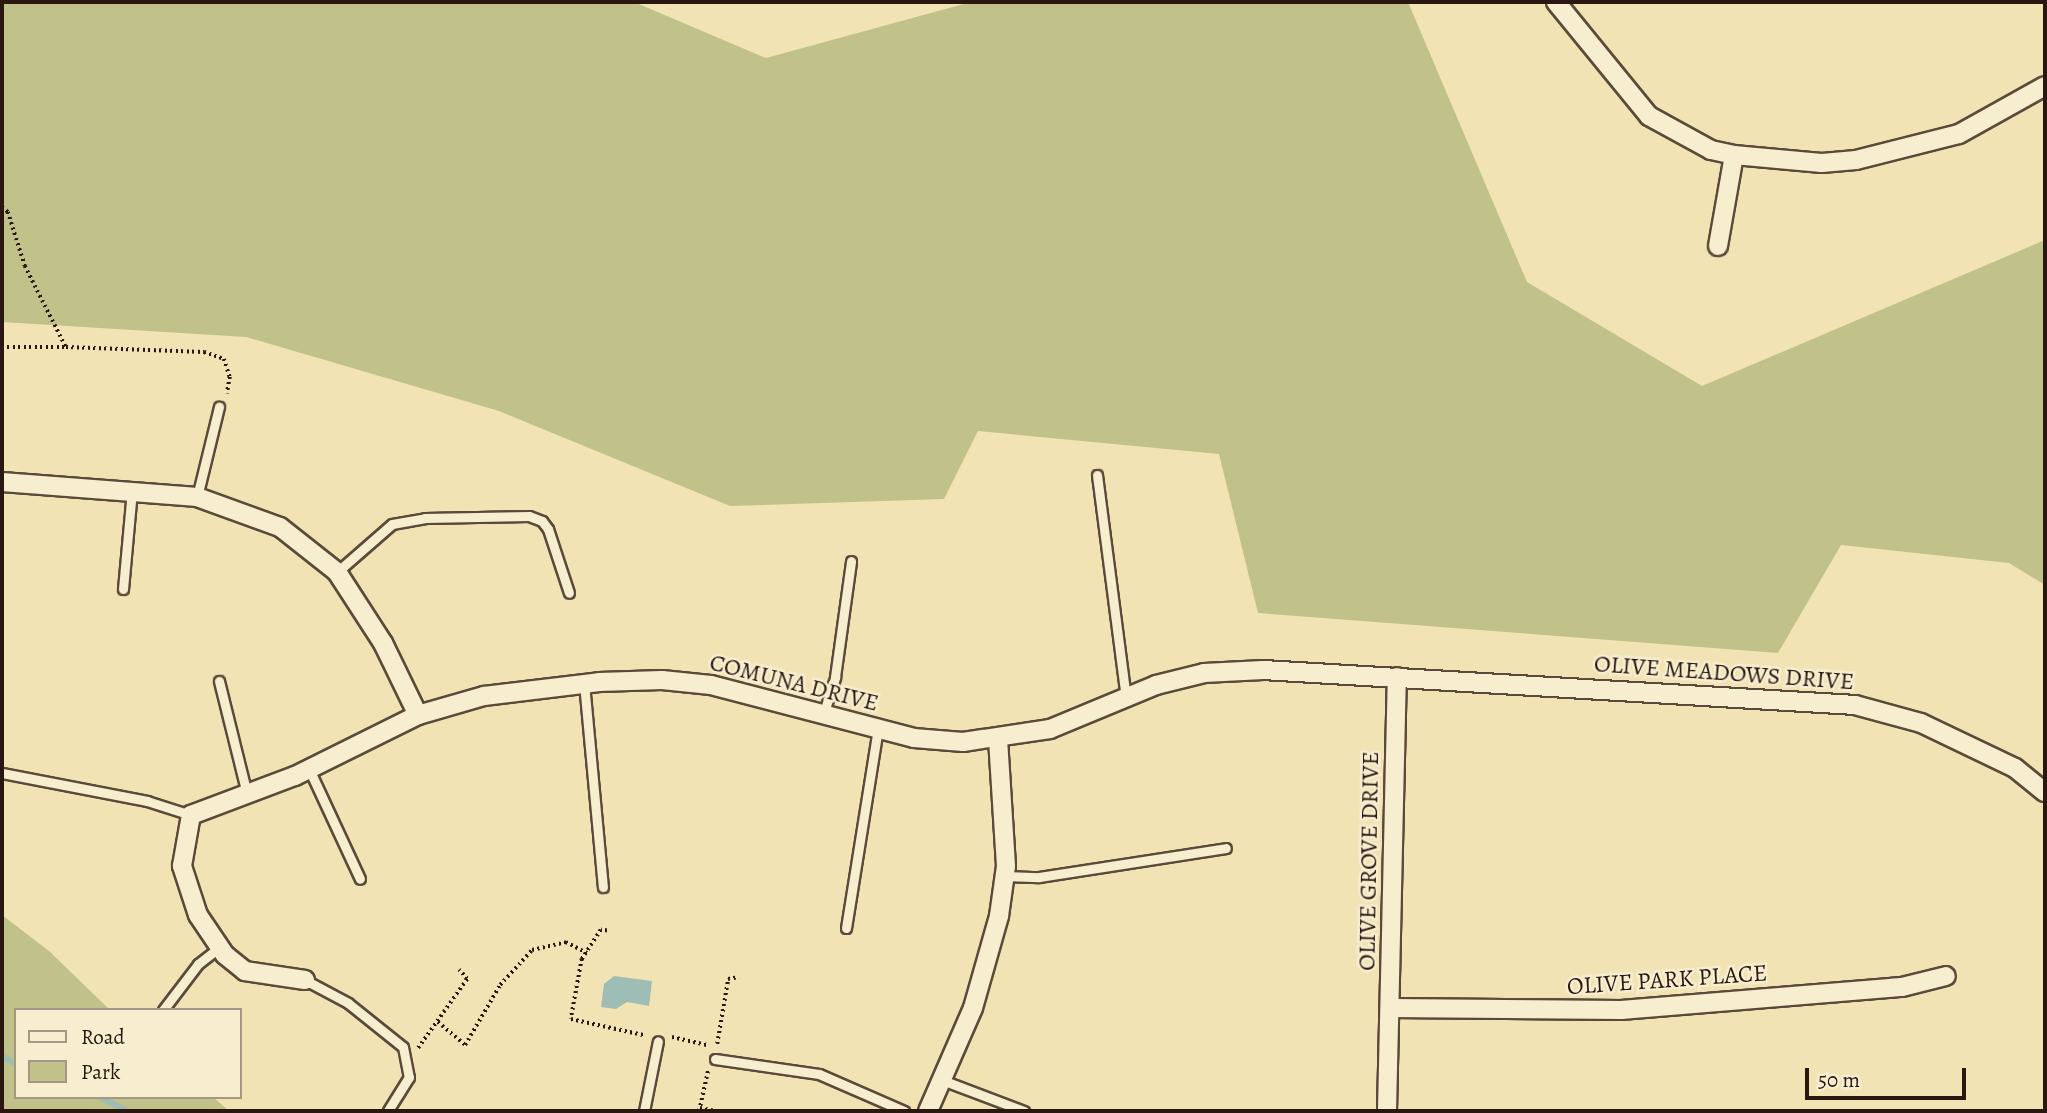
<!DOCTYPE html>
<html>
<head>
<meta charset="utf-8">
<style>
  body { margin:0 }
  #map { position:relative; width:2047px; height:1113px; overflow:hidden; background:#f2e3b5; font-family:Alegreya,serif }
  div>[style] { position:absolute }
  .green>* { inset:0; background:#c0c28a }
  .water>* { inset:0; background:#9dbdb5 }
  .stream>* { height:6px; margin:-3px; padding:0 3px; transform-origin:3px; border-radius:3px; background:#9dbdb5 }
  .path>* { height:3.5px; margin-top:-1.75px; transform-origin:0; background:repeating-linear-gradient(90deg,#291710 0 2px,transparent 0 5.5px) }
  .roads { filter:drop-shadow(2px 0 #5b4a39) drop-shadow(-2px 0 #5b4a39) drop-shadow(0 2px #5b4a39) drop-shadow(0 -2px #5b4a39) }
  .lane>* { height:9px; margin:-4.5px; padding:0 4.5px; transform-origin:4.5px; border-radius:4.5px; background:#f7edcf }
  .street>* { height:18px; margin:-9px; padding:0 9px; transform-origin:9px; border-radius:9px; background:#f7edcf }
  span { translate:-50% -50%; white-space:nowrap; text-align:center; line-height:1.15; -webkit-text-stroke:5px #f7edcf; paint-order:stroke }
  .street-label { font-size:24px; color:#291710 }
  .frame { position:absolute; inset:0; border:4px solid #291710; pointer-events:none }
  .legend { position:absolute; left:14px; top:1008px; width:228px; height:91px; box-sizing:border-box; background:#f7edcf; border:2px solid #a59783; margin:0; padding:9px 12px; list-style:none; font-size:21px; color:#291710 }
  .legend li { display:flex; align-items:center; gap:14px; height:35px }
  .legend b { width:35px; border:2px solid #a59783 }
  .scale { position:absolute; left:1805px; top:1068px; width:161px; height:32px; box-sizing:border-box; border:4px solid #291710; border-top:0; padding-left:9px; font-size:21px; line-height:24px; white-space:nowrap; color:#291710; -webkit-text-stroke:5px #f7edcf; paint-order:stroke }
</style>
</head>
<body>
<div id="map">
  <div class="green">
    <i style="clip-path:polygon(2px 2px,634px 2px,766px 58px,971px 2px,1408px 2px,1527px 282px,1702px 386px,2045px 240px,2045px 585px,2009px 563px,1841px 545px,1778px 653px,1258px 613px,1219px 454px,978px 431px,944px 499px,730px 506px,499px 411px,246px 337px,2px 322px)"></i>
    <i style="clip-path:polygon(2px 915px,49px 951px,110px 1010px,16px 1010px,16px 1097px,213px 1097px,229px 1111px,2px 1111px)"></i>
  </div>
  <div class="water">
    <i style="clip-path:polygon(614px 976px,652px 981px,649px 1006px,627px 1002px,616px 1009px,601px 1007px,604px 984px)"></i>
  </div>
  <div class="stream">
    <i style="left:2px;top:1056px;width:16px;rotate:30deg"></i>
    <i style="left:100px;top:1097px;width:31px;rotate:27deg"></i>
  </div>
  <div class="path">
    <i style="left:2px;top:207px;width:8px;rotate:40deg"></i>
    <i style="left:8px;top:212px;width:57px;rotate:72.5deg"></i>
    <i style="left:25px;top:266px;width:91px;rotate:63.2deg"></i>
    <i style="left:66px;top:347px;width:138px;rotate:2.1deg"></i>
    <i style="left:204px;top:352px;width:21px;rotate:19deg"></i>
    <i style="left:224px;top:359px;width:19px;rotate:72deg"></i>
    <i style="left:230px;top:377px;width:17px;rotate:100deg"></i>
    <i style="left:2px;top:347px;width:64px"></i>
    <i style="left:607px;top:931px;width:6px;rotate:-171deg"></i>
    <i style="left:601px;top:930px;width:35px;rotate:123deg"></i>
    <i style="left:582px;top:959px;width:61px;rotate:100.4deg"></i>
    <i style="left:571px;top:1019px;width:74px;rotate:12.5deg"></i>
    <i style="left:438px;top:1022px;width:35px;rotate:40deg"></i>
    <i style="left:465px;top:1045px;width:69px;rotate:-59.7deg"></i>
    <i style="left:500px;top:985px;width:47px;rotate:-47.6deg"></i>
    <i style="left:532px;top:950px;width:35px;rotate:-13deg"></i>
    <i style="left:566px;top:942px;width:24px;rotate:28deg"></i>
    <i style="left:672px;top:1037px;width:37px;rotate:13deg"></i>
    <i style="left:717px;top:1044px;width:66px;rotate:-80.4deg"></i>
    <i style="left:728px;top:979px;width:11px;rotate:-10deg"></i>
    <i style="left:418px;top:1048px;width:85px;rotate:-54.6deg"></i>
    <i style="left:467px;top:979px;width:12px;rotate:-132deg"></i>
    <i style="left:700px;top:1108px;width:16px;rotate:11deg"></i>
    <i style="left:699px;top:1111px;width:42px;rotate:-77.6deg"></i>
  </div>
  <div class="roads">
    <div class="lane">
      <i style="left:1097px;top:475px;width:225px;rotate:82.6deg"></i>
      <i style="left:197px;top:497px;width:93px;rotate:-76.3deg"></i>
      <i style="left:337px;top:572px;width:73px;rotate:-41.1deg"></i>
      <i style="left:392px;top:524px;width:34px;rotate:-10deg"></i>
      <i style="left:425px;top:518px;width:104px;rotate:-1.1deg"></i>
      <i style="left:529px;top:516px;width:14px;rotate:21deg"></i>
      <i style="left:542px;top:521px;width:10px;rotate:53deg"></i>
      <i style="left:548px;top:529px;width:67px;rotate:71.8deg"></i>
      <i style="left:123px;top:589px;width:98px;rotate:-84.8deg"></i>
      <i style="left:219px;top:681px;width:116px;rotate:76.1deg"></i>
      <i style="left:584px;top:683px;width:205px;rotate:84.7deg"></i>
      <i style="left:823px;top:715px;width:40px;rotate:-72deg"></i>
      <i style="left:835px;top:677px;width:117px;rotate:-82.1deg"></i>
      <i style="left:309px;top:769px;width:121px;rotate:65.1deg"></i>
      <i style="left:2px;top:773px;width:148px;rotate:10.9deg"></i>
      <i style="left:147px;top:801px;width:46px;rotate:17.7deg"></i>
      <i style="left:1005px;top:876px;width:34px;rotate:2deg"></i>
      <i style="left:1039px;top:877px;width:189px;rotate:-8.8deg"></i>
      <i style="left:846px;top:928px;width:202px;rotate:-80.9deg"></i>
      <i style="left:305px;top:980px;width:49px;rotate:28.1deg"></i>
      <i style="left:348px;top:1003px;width:70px;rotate:38.7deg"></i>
      <i style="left:403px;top:1047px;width:31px;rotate:79deg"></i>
      <i style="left:409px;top:1077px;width:40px;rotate:122deg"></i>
      <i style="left:163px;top:1010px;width:58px;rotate:-52.7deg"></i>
      <i style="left:198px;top:964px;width:28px;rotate:-38deg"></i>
      <i style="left:715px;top:1059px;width:105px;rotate:8.2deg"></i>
      <i style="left:819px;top:1074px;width:93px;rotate:23.5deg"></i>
      <i style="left:942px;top:1080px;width:88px;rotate:20.7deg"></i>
      <i style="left:644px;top:1111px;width:71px;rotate:-78.7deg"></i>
    </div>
    <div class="street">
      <i style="left:1556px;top:2px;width:147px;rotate:50.8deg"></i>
      <i style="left:1649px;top:116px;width:71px;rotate:28.7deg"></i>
      <i style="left:1711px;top:150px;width:24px;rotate:12deg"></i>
      <i style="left:1734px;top:155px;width:88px;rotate:5.2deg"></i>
      <i style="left:1822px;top:163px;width:34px;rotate:-5deg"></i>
      <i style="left:1856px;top:160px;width:106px;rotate:-14.2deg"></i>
      <i style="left:1959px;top:134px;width:98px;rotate:-29.2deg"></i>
      <i style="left:1718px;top:246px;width:92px;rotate:-80deg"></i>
      <i style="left:2px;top:482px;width:196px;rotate:4.4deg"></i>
      <i style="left:197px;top:497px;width:88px;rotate:19.9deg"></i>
      <i style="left:280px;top:527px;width:73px;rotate:38.3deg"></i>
      <i style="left:337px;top:572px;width:85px;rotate:57.1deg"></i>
      <i style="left:383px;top:643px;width:80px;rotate:64.1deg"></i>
      <i style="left:305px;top:980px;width:61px;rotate:-171.5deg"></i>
      <i style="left:245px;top:971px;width:26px;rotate:-141deg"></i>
      <i style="left:225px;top:955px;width:48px;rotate:-124deg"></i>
      <i style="left:198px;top:915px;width:52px;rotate:-108.1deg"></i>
      <i style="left:182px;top:866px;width:52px;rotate:-80deg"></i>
      <i style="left:191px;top:815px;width:111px;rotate:-20.6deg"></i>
      <i style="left:295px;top:776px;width:137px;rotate:-26.4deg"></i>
      <i style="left:418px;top:715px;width:69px;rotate:-16.1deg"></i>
      <i style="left:484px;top:696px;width:116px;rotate:-6.9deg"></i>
      <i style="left:599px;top:682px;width:63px;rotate:-1.8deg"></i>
      <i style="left:662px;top:680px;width:49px;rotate:5.8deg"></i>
      <i style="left:711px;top:685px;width:210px;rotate:14.6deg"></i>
      <i style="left:914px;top:738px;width:49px;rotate:4.7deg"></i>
      <i style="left:963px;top:742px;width:88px;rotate:-8.5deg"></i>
      <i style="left:1050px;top:729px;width:115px;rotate:-22.5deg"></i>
      <i style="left:1156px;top:685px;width:49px;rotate:-14deg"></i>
      <i style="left:1204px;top:673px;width:59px;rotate:-2.9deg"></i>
      <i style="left:1263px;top:670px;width:593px;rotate:3.38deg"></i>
      <i style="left:1855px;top:705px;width:68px;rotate:15.3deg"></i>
      <i style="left:1921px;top:723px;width:104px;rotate:25.6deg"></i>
      <i style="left:2015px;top:768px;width:38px;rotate:39deg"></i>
      <i style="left:1390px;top:1008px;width:231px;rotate:0.5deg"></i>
      <i style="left:1621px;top:1010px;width:282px;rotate:-4.7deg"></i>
      <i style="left:1902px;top:987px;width:45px;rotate:-14deg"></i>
      <i style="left:928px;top:1111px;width:112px;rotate:-66.4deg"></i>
      <i style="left:973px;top:1008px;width:96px;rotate:-74.2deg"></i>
      <i style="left:999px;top:916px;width:50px;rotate:-82deg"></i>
      <i style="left:1006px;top:866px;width:127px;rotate:-93.6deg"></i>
      <i style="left:1387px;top:1111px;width:434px;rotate:-88.7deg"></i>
    </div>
  </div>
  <div class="street-label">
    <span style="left:1724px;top:673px;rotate:4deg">OLIVE MEADOWS DRIVE</span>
    <span style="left:794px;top:683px;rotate:14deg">COMUNA DRIVE</span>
    <span style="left:1369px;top:861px;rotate:-89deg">OLIVE GROVE DRIVE</span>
    <span style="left:1667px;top:980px;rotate:-4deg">OLIVE PARK PLACE</span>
  </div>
  <div class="frame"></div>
  <ul class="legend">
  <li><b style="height:9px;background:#f7edcf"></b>Road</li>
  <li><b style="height:19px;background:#c0c28a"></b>Park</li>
  </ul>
  <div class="scale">50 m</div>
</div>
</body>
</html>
